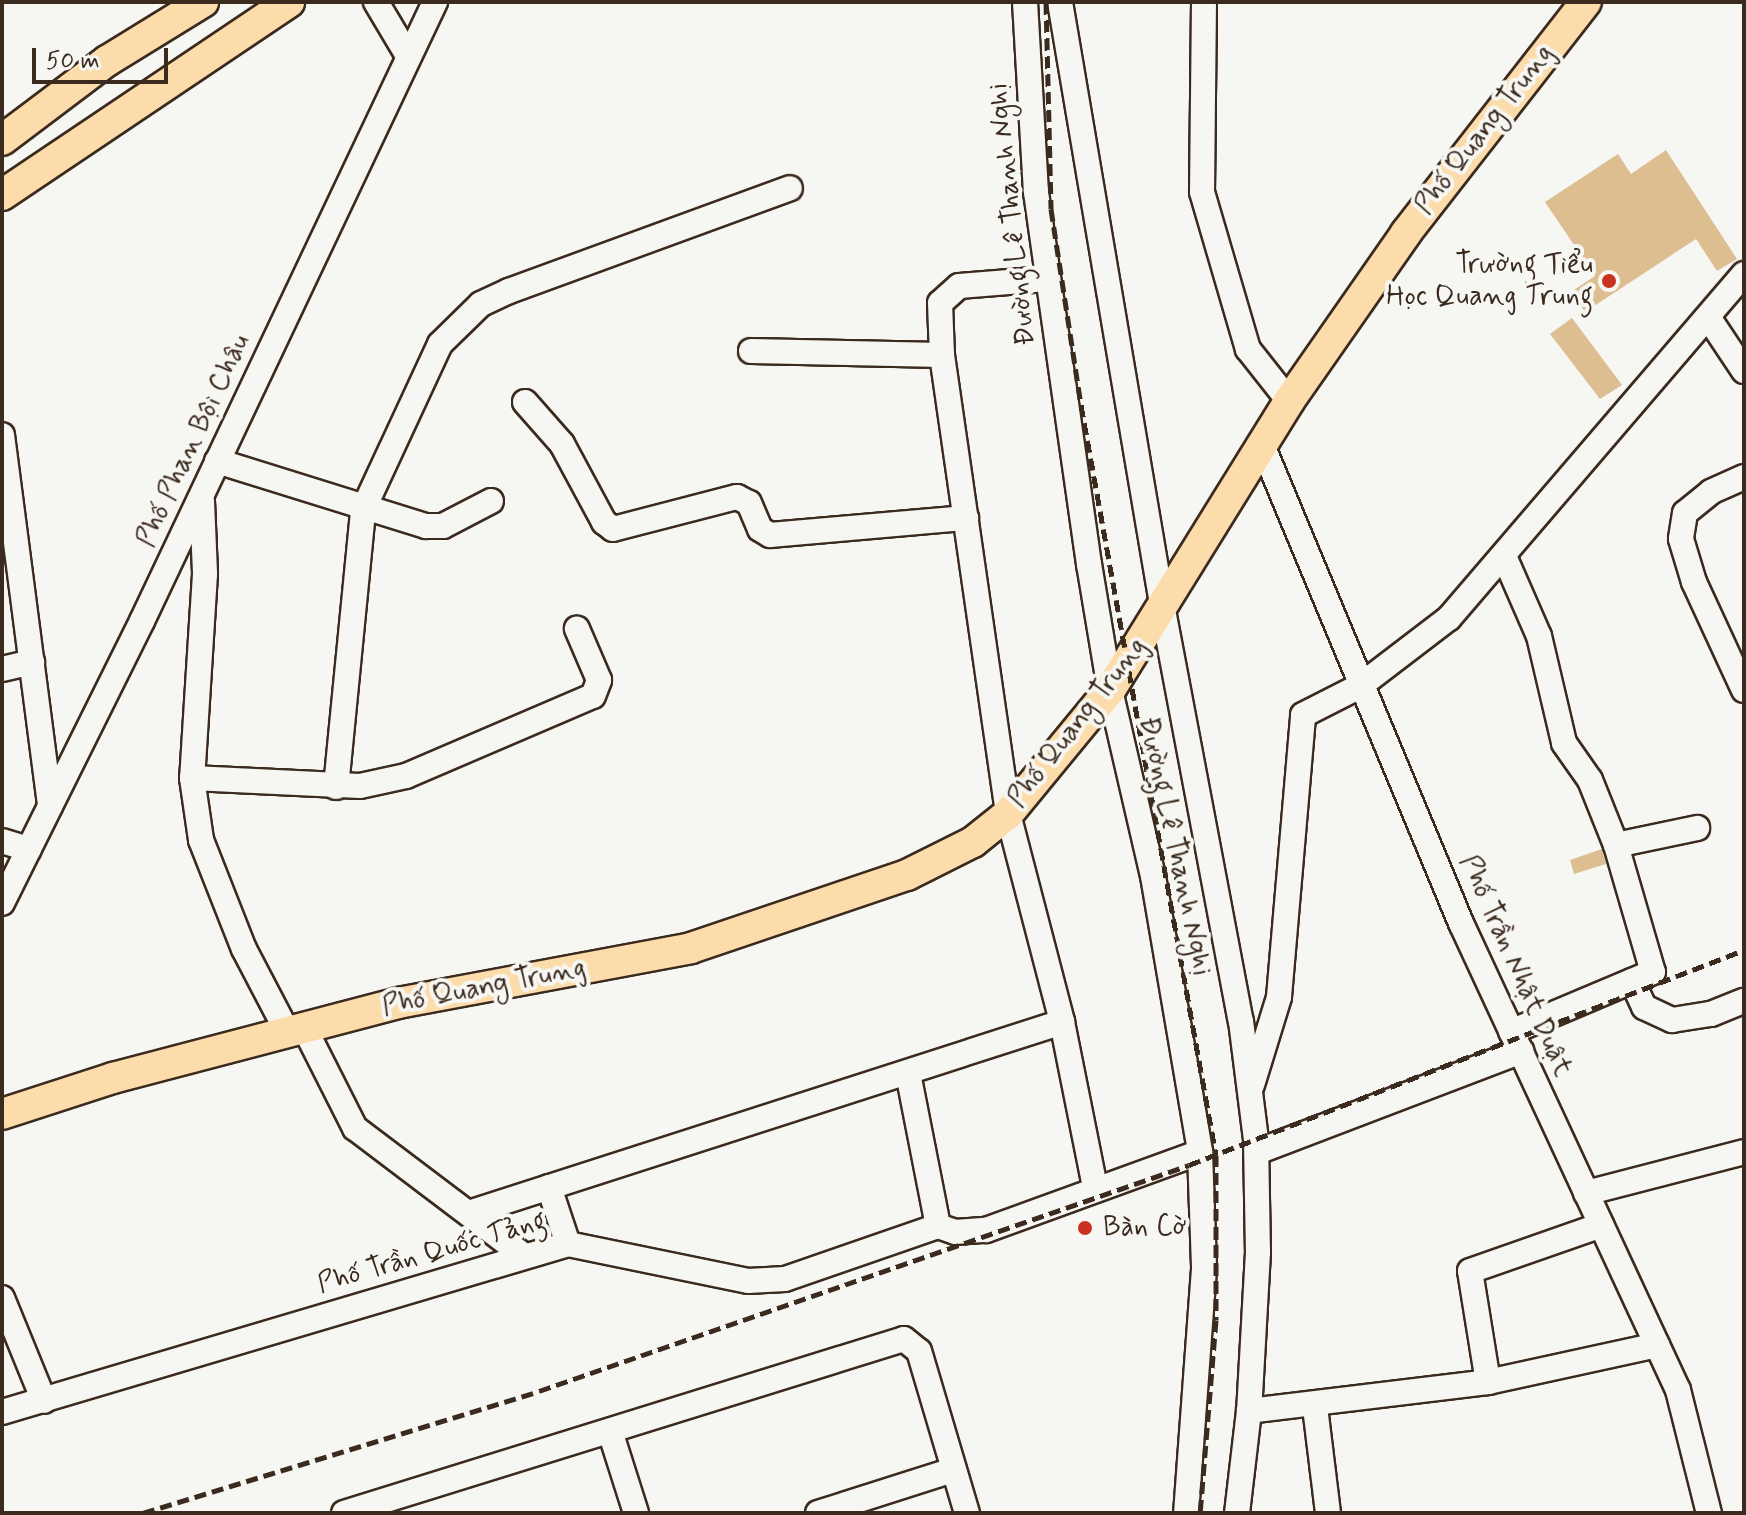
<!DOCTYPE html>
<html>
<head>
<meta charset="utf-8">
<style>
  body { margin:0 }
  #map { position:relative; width:1746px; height:1515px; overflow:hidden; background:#f6f6f2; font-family:Mynerve,sans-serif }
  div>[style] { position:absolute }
  .building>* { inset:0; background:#ddbe91 }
  .roads { filter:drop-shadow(2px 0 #3b2a1e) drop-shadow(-2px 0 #3b2a1e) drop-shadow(0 2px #3b2a1e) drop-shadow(0 -2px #3b2a1e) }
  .minor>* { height:24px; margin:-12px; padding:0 12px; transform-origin:12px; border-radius:12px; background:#f6f6f2 }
  .major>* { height:30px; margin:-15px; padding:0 15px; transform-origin:15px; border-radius:15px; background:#fddcac }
  .rail>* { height:5px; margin-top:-2.5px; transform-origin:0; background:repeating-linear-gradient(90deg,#3b2a1e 0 12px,transparent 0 18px) }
  .dots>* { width:22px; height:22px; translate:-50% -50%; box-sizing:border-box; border:4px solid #f6f6f2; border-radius:50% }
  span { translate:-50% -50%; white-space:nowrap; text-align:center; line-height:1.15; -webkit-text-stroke:8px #f6f6f2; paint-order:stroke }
  .street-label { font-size:28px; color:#3b2a1e }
  .poi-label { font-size:28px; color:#3b2a1e }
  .right { translate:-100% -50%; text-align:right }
  .left { translate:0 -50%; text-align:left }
  .frame { position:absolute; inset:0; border:4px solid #3b2a1e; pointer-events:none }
  .scale { position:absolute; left:32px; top:48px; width:136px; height:36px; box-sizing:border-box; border:4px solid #3b2a1e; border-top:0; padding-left:10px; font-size:24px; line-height:28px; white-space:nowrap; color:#3b2a1e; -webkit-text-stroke:6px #f6f6f2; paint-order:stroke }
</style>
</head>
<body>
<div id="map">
  <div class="building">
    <i style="clip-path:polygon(1666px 150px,1737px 259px,1717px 271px,1696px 239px,1585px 312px,1571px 292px,1595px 276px,1545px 202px,1618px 154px,1631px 174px)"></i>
    <i style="clip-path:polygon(1572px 318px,1622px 385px,1600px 399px,1550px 334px)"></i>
    <i style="clip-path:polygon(1602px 849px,1606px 864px,1574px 874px,1570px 860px)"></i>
  </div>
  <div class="roads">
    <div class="minor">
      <i style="left:376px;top:2px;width:63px;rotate:59.3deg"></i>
      <i style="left:1025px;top:2px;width:190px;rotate:86.7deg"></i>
      <i style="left:1036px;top:192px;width:376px;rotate:81.9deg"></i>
      <i style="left:1089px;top:564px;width:128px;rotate:80.5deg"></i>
      <i style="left:1110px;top:690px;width:191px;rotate:77deg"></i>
      <i style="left:1153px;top:876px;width:280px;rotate:80.3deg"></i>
      <i style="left:1200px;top:1152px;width:117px;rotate:88deg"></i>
      <i style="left:1204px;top:1269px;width:245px;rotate:94.2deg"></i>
      <i style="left:1060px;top:2px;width:617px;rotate:80.38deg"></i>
      <i style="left:1163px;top:610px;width:418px;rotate:79.3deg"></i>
      <i style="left:1241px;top:1021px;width:120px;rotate:82.8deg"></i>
      <i style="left:1256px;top:1140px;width:112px;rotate:89deg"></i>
      <i style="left:1258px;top:1252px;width:159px;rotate:93.2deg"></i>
      <i style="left:1249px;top:1411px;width:103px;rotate:96.7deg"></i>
      <i style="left:1204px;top:2px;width:190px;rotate:90.6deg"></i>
      <i style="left:1202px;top:192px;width:164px;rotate:73.7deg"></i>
      <i style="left:1248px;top:349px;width:66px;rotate:51.7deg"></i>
      <i style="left:1046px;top:279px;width:87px;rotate:175.4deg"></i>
      <i style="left:959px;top:286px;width:25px;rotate:138deg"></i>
      <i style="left:940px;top:303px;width:52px;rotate:87.8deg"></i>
      <i style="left:942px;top:355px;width:464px;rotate:81.8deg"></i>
      <i style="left:1008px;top:814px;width:215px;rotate:75.4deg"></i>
      <i style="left:1062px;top:1022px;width:168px;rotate:78.7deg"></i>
      <i style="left:1708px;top:317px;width:65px;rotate:56.3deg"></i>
      <i style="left:751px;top:351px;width:191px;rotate:1.2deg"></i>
      <i style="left:525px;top:402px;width:56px;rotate:48.6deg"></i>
      <i style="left:562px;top:444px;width:89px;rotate:61.7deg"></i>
      <i style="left:604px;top:522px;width:11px;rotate:38deg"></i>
      <i style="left:613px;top:529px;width:128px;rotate:-14.5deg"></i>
      <i style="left:737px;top:497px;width:13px;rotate:27deg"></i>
      <i style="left:749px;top:503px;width:28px;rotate:67deg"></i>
      <i style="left:760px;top:529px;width:12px;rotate:31deg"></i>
      <i style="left:770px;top:535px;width:197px;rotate:-5deg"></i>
      <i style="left:2px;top:435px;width:374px;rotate:82.6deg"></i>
      <i style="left:1262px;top:445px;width:518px;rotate:67.4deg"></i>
      <i style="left:1461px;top:923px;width:515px;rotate:65.08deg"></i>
      <i style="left:1678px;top:1390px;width:127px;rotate:75.9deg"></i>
      <i style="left:217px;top:461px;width:219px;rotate:17.3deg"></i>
      <i style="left:426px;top:526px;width:17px"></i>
      <i style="left:443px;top:526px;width:54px;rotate:-27.5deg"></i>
      <i style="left:1744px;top:477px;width:36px;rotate:156deg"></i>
      <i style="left:1711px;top:492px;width:33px;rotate:141deg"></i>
      <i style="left:1685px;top:513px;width:26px;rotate:99deg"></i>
      <i style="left:1681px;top:539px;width:45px;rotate:73.2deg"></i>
      <i style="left:1694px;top:582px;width:119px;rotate:65.2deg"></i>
      <i style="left:202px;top:501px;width:73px;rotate:87.6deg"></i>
      <i style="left:205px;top:574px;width:204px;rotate:93.6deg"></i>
      <i style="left:192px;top:778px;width:63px;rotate:81.7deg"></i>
      <i style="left:201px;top:840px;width:117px;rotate:68.5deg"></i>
      <i style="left:244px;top:949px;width:95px;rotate:62.4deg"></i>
      <i style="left:1504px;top:556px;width:87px;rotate:66.4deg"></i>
      <i style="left:1539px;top:636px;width:110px;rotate:76.8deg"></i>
      <i style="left:1564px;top:743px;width:45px;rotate:54.9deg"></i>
      <i style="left:1590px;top:780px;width:70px;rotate:68.2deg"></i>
      <i style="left:1616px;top:845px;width:132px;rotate:73.8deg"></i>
      <i style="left:1653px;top:972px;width:154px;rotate:157.1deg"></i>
      <i style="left:2px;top:669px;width:31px;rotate:-13deg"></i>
      <i style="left:192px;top:778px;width:168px;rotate:2.7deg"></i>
      <i style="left:360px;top:786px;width:47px;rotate:-12.3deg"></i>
      <i style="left:406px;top:776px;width:203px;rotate:-23.2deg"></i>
      <i style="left:593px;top:696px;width:17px;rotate:-69deg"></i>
      <i style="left:599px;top:680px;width:56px;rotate:-113.3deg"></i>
      <i style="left:336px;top:787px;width:278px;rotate:-84.4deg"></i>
      <i style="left:363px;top:510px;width:183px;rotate:-65.1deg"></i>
      <i style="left:440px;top:344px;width:57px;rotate:-44.3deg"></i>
      <i style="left:481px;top:304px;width:31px;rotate:-25deg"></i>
      <i style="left:509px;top:291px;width:299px;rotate:-20.1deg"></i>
      <i style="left:2px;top:841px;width:28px;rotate:17deg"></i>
      <i style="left:1616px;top:845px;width:83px;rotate:-11.9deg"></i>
      <i style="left:2px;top:903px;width:315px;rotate:-63.6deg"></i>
      <i style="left:142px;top:621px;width:685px;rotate:-64.67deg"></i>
      <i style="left:1632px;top:981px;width:29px;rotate:65deg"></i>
      <i style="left:1644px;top:1007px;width:31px;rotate:25deg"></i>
      <i style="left:1672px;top:1020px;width:39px;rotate:-9deg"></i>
      <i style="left:1711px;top:1014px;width:35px;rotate:-22deg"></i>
      <i style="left:305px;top:1029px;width:111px;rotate:63.2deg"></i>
      <i style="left:355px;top:1128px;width:212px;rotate:37.1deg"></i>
      <i style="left:908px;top:1073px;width:156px;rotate:78.9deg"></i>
      <i style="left:1252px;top:1085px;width:92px;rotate:-72.9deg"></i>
      <i style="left:1279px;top:997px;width:283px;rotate:-85.1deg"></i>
      <i style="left:1303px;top:715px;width:64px;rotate:-27deg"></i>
      <i style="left:1360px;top:686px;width:112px;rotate:-37.4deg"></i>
      <i style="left:1449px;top:618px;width:453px;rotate:-49.4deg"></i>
      <i style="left:1257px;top:1152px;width:283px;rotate:-20.9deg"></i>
      <i style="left:549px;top:1187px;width:60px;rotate:71.6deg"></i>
      <i style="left:1586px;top:1193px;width:163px;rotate:-14.5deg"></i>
      <i style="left:472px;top:1212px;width:620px;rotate:-17.85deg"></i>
      <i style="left:2px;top:1298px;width:111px;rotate:67.8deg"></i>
      <i style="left:1488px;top:1382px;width:112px;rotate:-99.2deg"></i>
      <i style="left:1470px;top:1271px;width:139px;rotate:-19.3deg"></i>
      <i style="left:1315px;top:1407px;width:107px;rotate:83deg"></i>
      <i style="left:1249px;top:1411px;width:241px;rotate:-6.9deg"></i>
      <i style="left:1488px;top:1382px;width:173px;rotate:-12.3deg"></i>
      <i style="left:2px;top:1412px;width:590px;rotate:-16.53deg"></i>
      <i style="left:568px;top:1244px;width:184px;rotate:11.6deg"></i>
      <i style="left:748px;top:1281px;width:37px;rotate:-3deg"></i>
      <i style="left:785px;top:1279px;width:162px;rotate:-19.1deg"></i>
      <i style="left:938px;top:1226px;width:18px;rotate:19deg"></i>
      <i style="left:955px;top:1232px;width:31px;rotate:-4deg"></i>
      <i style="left:986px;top:1230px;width:228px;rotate:-20deg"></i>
      <i style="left:610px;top:1431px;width:86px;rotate:72.4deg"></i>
      <i style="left:344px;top:1513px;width:586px;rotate:-17.26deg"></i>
      <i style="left:904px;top:1339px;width:19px;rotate:39deg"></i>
      <i style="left:919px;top:1351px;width:169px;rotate:73.5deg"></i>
      <i style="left:818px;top:1513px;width:142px;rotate:-17.7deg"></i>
    </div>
    <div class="major">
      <i style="left:2px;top:140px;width:131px;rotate:-37deg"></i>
      <i style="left:107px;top:61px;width:113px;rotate:-31.6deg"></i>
      <i style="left:2px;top:195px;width:346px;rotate:-33.9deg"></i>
      <i style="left:2px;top:1114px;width:117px;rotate:-18deg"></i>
      <i style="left:113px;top:1078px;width:295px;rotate:-14.7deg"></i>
      <i style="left:398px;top:1003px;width:298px;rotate:-10.6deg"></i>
      <i style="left:691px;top:948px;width:228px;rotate:-18.7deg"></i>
      <i style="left:907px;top:875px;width:74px;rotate:-26.6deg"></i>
      <i style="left:973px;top:842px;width:45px;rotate:-38.7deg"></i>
      <i style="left:1008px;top:814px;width:161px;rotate:-50.6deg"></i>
      <i style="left:1110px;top:690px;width:340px;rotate:-58.2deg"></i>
      <i style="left:1289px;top:401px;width:205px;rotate:-55.1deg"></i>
      <i style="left:1406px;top:233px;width:293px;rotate:-52.1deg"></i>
    </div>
  </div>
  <div class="rail">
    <i style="left:1046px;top:2px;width:207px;rotate:88.6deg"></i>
    <i style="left:1051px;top:209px;width:198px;rotate:81.3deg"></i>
    <i style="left:1081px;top:405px;width:762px;rotate:79.8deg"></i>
    <i style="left:1216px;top:1155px;width:165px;rotate:90deg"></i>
    <i style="left:1216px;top:1320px;width:194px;rotate:94.7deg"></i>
    <i style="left:143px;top:1513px;width:414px;rotate:-17.1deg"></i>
    <i style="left:539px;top:1391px;width:688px;rotate:-19.17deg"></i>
    <i style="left:1189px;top:1165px;width:595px;rotate:-21.18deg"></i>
  </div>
  <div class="dots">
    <i style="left:1609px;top:281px;background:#c8321e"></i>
    <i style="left:1085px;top:1228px;background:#c8321e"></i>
  </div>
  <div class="street-label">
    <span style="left:1485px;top:130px;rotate:-52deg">Phố Quang Trung</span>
    <span style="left:1013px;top:215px;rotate:-96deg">Đường Lê Thanh Nghị</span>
    <span style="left:194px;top:441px;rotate:-65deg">Phố Phan Bội Châu</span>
    <span style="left:1078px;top:723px;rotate:-52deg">Phố Quang Trung</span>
    <span style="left:1174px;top:846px;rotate:78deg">Đường Lê Thanh Nghị</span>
    <span style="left:1515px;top:966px;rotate:66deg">Phố Trần Nhật Duật</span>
    <span style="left:484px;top:988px;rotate:-11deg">Phố Quang Trung</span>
    <span style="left:432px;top:1253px;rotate:-16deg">Phố Trần Quốc Tảng</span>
  </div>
  <div class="poi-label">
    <span class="right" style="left:1593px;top:281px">Trường Tiểu<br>Học Quang Trung</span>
    <span class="left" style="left:1103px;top:1228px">Bàn Cờ</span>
  </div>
  <div class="frame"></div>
  <div class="scale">50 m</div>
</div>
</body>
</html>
